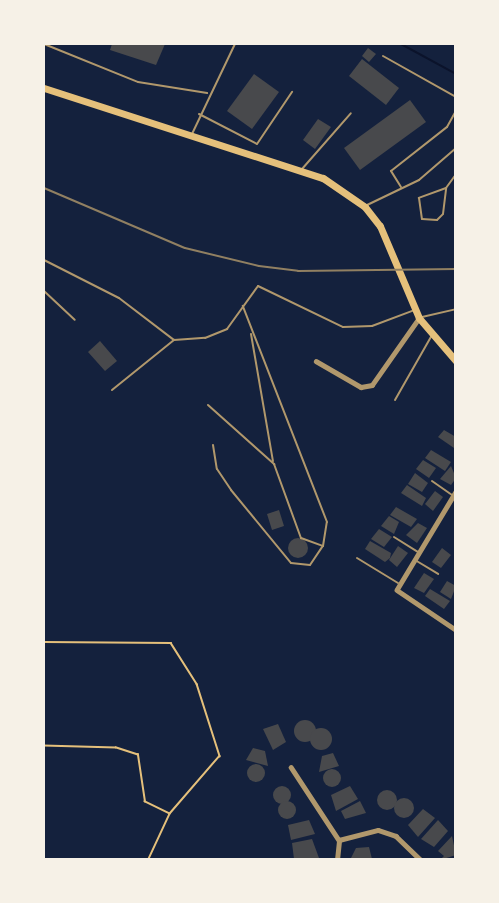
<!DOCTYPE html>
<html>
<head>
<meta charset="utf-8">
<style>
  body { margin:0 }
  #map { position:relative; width:499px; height:903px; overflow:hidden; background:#14213d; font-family:"Libre Baskerville",serif }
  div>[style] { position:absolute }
  .stream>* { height:2px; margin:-1px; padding:0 1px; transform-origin:1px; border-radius:1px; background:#0b132b }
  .building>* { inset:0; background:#48494c }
  .round { border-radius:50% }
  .path>* { height:1.5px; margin:-0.75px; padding:0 0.75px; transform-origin:0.75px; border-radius:0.75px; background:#e5c07b }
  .service>* { height:2px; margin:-1px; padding:0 1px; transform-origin:1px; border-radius:1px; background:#b1986c }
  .minor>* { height:4.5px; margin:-2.25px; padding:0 2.25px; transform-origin:2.25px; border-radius:2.25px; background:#b1986c }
  .secondary>* { height:7px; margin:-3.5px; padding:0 3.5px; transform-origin:3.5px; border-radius:3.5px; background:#e5c07b }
  .rail>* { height:2px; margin:-1px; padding:0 1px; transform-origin:1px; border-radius:1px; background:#918062 }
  span { translate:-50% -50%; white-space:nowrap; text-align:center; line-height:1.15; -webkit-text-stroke:4.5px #f6f1e7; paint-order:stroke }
  .frame { position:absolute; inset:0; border:45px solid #f6f1e7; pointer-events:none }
</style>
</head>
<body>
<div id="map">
  <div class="stream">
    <i style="left:401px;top:44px;width:63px;rotate:28.6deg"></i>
  </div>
  <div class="building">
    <i style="clip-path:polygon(112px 44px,165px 44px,156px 65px,110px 50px)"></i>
    <i style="clip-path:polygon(368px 48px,376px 54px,369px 62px,362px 56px)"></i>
    <i style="clip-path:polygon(362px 59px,399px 88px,386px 105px,349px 76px)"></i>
    <i style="clip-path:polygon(254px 74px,279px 92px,252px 129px,227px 111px)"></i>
    <i style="clip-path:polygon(410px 100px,426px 122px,360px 170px,344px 148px)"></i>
    <i style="clip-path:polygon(318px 119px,331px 127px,315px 149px,303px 140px)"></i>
    <i style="clip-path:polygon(100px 341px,117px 361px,105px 371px,88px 352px)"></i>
    <i style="clip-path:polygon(444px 430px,456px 437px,454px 448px,438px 437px)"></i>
    <i style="clip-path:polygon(431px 450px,451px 462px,445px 471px,425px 458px)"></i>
    <i style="clip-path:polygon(423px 460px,436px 468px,429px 478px,416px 469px)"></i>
    <i style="clip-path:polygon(451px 466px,456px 478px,451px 485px,440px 479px)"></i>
    <i style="clip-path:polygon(415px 473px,428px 483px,422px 492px,408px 484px)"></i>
    <i style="clip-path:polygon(407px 485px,426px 498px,422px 506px,401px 493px)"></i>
    <i style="clip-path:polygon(435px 491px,443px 497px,433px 511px,425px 504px)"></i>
    <i style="clip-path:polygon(396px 507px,417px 519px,411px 527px,390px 515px)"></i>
    <i style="clip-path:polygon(279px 510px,284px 526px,272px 530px,267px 514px)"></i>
    <i style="clip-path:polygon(389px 516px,399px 522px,394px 534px,381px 526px)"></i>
    <i style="clip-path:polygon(418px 523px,427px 528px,417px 543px,406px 535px)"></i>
    <i style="clip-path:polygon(379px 529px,392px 537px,384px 547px,371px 539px)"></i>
    <i class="round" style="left:288px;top:538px;width:20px;height:20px"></i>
    <i style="clip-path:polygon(370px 541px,391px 553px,390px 558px,385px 562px,365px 549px)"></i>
    <i style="clip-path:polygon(398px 546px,408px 553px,397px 567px,389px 560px)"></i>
    <i style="clip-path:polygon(442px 548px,451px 555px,441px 568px,432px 562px)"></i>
    <i style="clip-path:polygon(424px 573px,434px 579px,424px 593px,414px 588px)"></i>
    <i style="clip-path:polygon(447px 581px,456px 586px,451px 599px,440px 592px)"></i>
    <i style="clip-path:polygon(430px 589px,450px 601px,444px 609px,425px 596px)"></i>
    <i class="round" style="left:294px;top:720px;width:22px;height:22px"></i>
    <i style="clip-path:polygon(278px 724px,286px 742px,273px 750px,263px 729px)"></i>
    <i class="round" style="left:310px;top:728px;width:22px;height:22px"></i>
    <i style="clip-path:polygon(253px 748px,265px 751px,268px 766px,246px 760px)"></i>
    <i style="clip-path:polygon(333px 753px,339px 766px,319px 772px,322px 756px)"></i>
    <i class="round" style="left:247px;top:764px;width:18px;height:18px"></i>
    <i class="round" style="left:323px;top:769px;width:18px;height:18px"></i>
    <i class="round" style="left:273px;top:786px;width:18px;height:18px"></i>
    <i style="clip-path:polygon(350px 786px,358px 799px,336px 811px,331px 795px)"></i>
    <i class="round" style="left:377px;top:790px;width:20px;height:20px"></i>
    <i class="round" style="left:394px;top:798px;width:20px;height:20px"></i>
    <i class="round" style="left:278px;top:801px;width:18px;height:18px"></i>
    <i style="clip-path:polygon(360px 801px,366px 813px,345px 819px,341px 811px)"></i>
    <i style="clip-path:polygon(423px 809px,435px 818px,418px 837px,408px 825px)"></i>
    <i style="clip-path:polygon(309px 820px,315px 834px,291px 840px,288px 825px)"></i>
    <i style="clip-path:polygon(438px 820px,448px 831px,434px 847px,421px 839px)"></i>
    <i style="clip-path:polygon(452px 836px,456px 855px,440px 860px,444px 856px,438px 851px)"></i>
    <i style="clip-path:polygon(312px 839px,319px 858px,294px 859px,292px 843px)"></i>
    <i style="clip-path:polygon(369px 847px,372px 859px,350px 860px,356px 848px)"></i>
  </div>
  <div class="path">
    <i style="left:44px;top:642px;width:127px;rotate:0.5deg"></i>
    <i style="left:171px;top:643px;width:49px;rotate:57.6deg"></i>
    <i style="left:197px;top:684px;width:76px;rotate:72.3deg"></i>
    <i style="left:220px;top:756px;width:77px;rotate:130.8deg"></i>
    <i style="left:170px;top:814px;width:28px;rotate:-154deg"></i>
    <i style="left:145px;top:802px;width:48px;rotate:-98.5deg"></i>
    <i style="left:138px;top:755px;width:23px;rotate:-162deg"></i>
    <i style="left:116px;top:748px;width:72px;rotate:-178.4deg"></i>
    <i style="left:148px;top:860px;width:50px;rotate:-65deg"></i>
  </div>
  <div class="service">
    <i style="left:44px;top:44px;width:101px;rotate:22deg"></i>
    <i style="left:138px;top:82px;width:70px;rotate:9.1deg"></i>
    <i style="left:238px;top:44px;width:19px"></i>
    <i style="left:383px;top:56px;width:84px;rotate:29.3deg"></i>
    <i style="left:199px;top:114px;width:65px;rotate:27.3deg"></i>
    <i style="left:257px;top:144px;width:63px;rotate:-56.1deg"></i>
    <i style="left:192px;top:134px;width:100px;rotate:-64.5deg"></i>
    <i style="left:302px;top:169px;width:74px;rotate:-48.8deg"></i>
    <i style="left:401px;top:187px;width:19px;rotate:-122deg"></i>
    <i style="left:391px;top:171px;width:71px;rotate:-38.2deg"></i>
    <i style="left:447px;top:127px;width:18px;rotate:-61deg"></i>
    <i style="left:446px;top:188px;width:29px;rotate:160deg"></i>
    <i style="left:419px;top:198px;width:21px;rotate:82deg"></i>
    <i style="left:422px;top:219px;width:15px;rotate:4deg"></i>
    <i style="left:437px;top:220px;width:8px;rotate:-45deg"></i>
    <i style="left:443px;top:214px;width:26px;rotate:-83deg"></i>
    <i style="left:446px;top:188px;width:17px;rotate:-54deg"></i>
    <i style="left:365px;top:206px;width:60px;rotate:-25.7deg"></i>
    <i style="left:419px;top:180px;width:49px;rotate:-40.9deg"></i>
    <i style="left:44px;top:260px;width:84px;rotate:26.9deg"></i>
    <i style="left:119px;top:298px;width:69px;rotate:37.4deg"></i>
    <i style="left:174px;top:340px;width:31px;rotate:-4deg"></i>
    <i style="left:205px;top:338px;width:24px;rotate:-22deg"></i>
    <i style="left:227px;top:329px;width:53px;rotate:-54.2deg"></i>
    <i style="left:258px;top:286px;width:94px;rotate:25.8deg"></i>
    <i style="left:343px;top:327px;width:29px;rotate:-2deg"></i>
    <i style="left:372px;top:326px;width:43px;rotate:-20.6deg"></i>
    <i style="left:44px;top:291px;width:42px;rotate:43.1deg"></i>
    <i style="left:422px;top:317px;width:35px;rotate:-13deg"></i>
    <i style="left:251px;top:334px;width:129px;rotate:80.2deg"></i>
    <i style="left:112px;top:390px;width:80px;rotate:-38.9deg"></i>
    <i style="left:395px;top:400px;width:73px;rotate:-60.3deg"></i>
    <i style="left:208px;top:405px;width:89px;rotate:41.8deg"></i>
    <i style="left:274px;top:464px;width:79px;rotate:70deg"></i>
    <i style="left:301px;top:538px;width:23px;rotate:20deg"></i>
    <i style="left:323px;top:546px;width:24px;rotate:-81deg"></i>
    <i style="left:327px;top:522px;width:232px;rotate:-111.3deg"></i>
    <i style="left:213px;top:445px;width:24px;rotate:81deg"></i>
    <i style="left:217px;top:469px;width:25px;rotate:56deg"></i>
    <i style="left:231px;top:490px;width:94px;rotate:50.6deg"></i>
    <i style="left:291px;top:563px;width:19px;rotate:6deg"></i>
    <i style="left:310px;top:565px;width:23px;rotate:-56deg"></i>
    <i style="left:432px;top:481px;width:24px;rotate:35deg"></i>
    <i style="left:394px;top:537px;width:28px;rotate:32deg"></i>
    <i style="left:357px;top:558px;width:48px;rotate:31.4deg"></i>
    <i style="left:415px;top:560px;width:27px;rotate:31deg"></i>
  </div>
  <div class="minor">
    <i style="left:316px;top:361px;width:52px;rotate:30deg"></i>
    <i style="left:361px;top:387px;width:11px;rotate:-10deg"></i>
    <i style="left:372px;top:385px;width:82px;rotate:-55deg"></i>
    <i style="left:456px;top:492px;width:114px;rotate:121deg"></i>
    <i style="left:397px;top:590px;width:71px;rotate:34.1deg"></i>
    <i style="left:291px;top:767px;width:87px;rotate:56.7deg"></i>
    <i style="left:339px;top:840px;width:40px;rotate:-14.4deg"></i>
    <i style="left:378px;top:830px;width:19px;rotate:18deg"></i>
    <i style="left:396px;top:836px;width:35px;rotate:44deg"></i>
    <i style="left:337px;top:860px;width:20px;rotate:-84deg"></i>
  </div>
  <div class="secondary">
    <i style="left:44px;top:88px;width:293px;rotate:17.9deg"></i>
    <i style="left:323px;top:178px;width:51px;rotate:34.6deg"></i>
    <i style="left:365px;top:207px;width:24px;rotate:52deg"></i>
    <i style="left:380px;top:226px;width:100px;rotate:67deg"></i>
    <i style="left:419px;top:318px;width:57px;rotate:49.3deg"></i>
  </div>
  <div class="rail">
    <i style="left:44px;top:188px;width:153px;rotate:23.1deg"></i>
    <i style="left:185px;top:248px;width:76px;rotate:13.7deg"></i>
    <i style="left:259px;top:266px;width:39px;rotate:7deg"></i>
    <i style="left:298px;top:271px;width:158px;rotate:-0.7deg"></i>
  </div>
  <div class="frame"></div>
</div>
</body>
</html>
